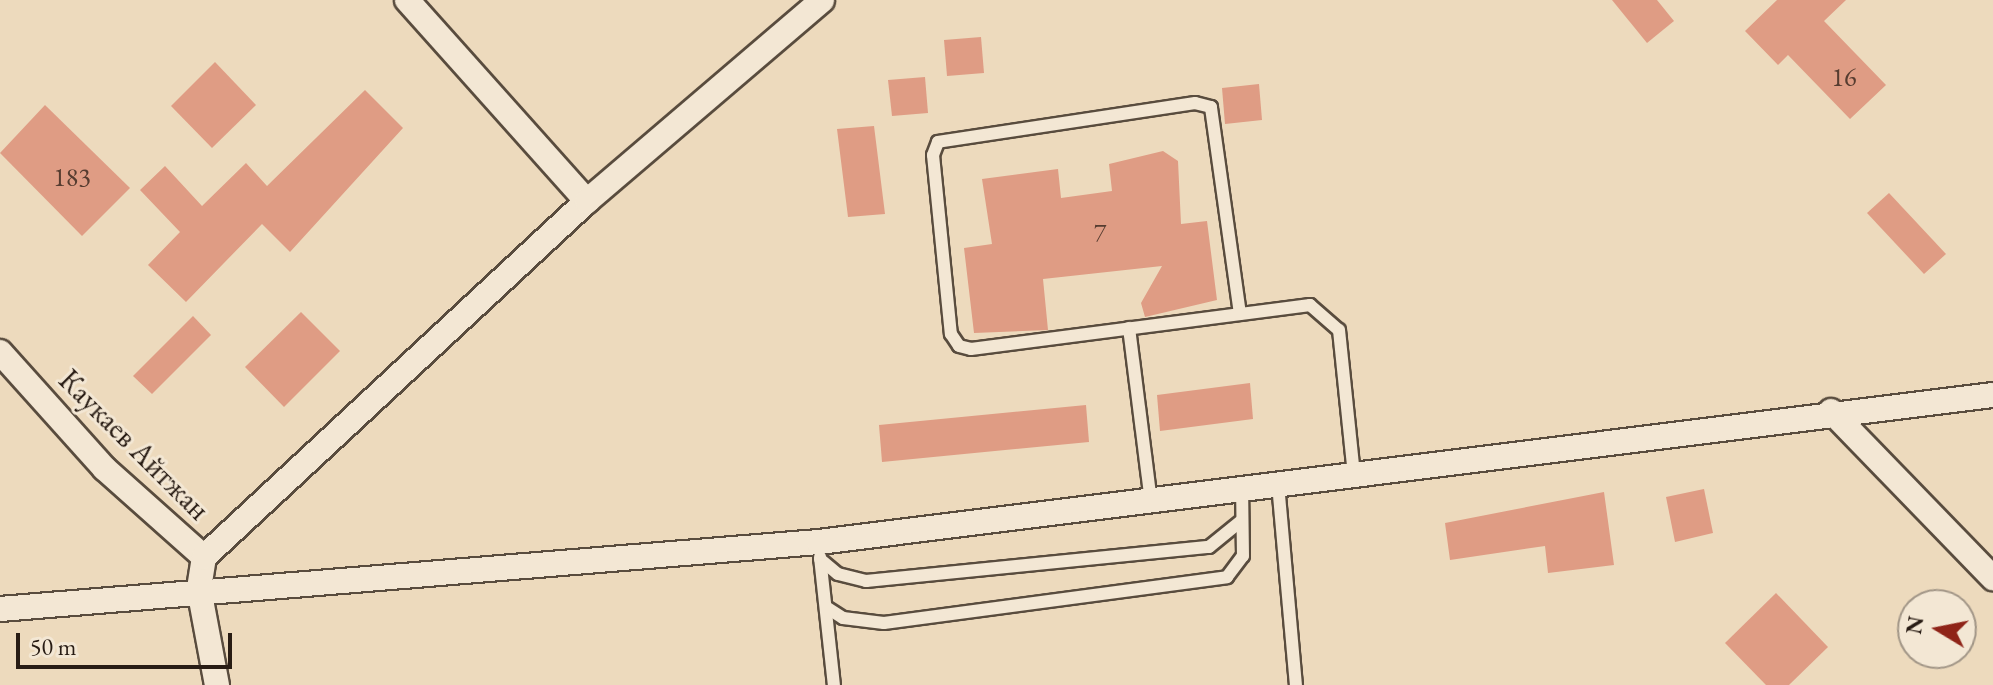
<!DOCTYPE html>
<html>
<head>
<meta charset="utf-8">
<style>
  body { margin:0 }
  #map { position:relative; width:1993px; height:685px; overflow:hidden; background:#eddabd; font-family:"EB Garamond",serif }
  div>[style] { position:absolute }
  .building>* { inset:0; background:#df9c84 }
  .roads { filter:drop-shadow(2px 0 #594c3e) drop-shadow(-2px 0 #594c3e) drop-shadow(0 2px #594c3e) drop-shadow(0 -2px #594c3e) }
  .service>* { height:12px; margin:-6px; padding:0 6px; transform-origin:6px; border-radius:6px; background:#f3e7d4 }
  .minor>* { height:24px; margin:-12px; padding:0 12px; transform-origin:12px; border-radius:12px; background:#f3e7d4 }
  span { translate:-50% -50%; white-space:nowrap; text-align:center; line-height:1.15; -webkit-text-stroke:6px #f3e7d4; paint-order:stroke }
  .number-label { font-size:26px; color:#563c30 }
  .number-label span { -webkit-text-stroke-width:0 }
  .street-label { font-size:30px; color:#281c14 }
  .north { position:absolute; left:1897px; top:589px; width:80px; height:80px; box-sizing:border-box; background:#f3e7d4; border:2px solid #a29687; border-radius:50%; rotate:280deg; font-size:22px; font-weight:700; line-height:32px; text-align:center; color:#281c14 }
  .north::after { content:''; display:block; margin:auto; width:28px; height:36px; background:#8f2418; clip-path:polygon(50% 0,100% 100%,50% 72%,0 100%) }
  .scale { position:absolute; left:16px; top:633px; width:216px; height:36px; box-sizing:border-box; border:4px solid #281c14; border-top:0; padding-left:10px; font-size:24px; line-height:28px; white-space:nowrap; color:#281c14; -webkit-text-stroke:6px #f3e7d4; paint-order:stroke }
</style>
</head>
<body>
<div id="map">
  <div class="building">
    <i style="clip-path:polygon(1612px 0,1657px 0,1674px 21px,1647px 43px)"></i>
    <i style="clip-path:polygon(1777px 0,1846px 0,1824px 21px,1886px 85px,1850px 119px,1788px 55px,1778px 65px,1745px 31px)"></i>
    <i style="clip-path:polygon(981px 37px,984px 73px,947px 76px,944px 40px)"></i>
    <i style="clip-path:polygon(215px 62px,256px 105px,212px 148px,171px 106px)"></i>
    <i style="clip-path:polygon(925px 77px,928px 113px,892px 116px,888px 80px)"></i>
    <i style="clip-path:polygon(1259px 84px,1262px 120px,1225px 124px,1222px 88px)"></i>
    <i style="clip-path:polygon(365px 90px,403px 128px,290px 252px,262px 224px,186px 302px,148px 265px,180px 232px,140px 190px,165px 166px,202px 206px,246px 163px,267px 186px)"></i>
    <i style="clip-path:polygon(45px 105px,130px 188px,82px 236px,0 153px)"></i>
    <i style="clip-path:polygon(874px 126px,885px 214px,848px 217px,837px 129px)"></i>
    <i style="clip-path:polygon(1163px 151px,1178px 161px,1181px 224px,1207px 221px,1217px 300px,1145px 317px,1141px 303px,1162px 266px,1043px 279px,1048px 330px,974px 333px,964px 248px,992px 244px,982px 179px,1058px 169px,1061px 198px,1112px 191px,1109px 164px)"></i>
    <i style="clip-path:polygon(1889px 193px,1946px 254px,1924px 274px,1867px 213px)"></i>
    <i style="clip-path:polygon(301px 312px,340px 351px,284px 407px,245px 367px)"></i>
    <i style="clip-path:polygon(193px 316px,211px 335px,152px 394px,133px 376px)"></i>
    <i style="clip-path:polygon(1250px 383px,1253px 419px,1160px 431px,1157px 395px)"></i>
    <i style="clip-path:polygon(1086px 405px,1089px 442px,882px 462px,879px 425px)"></i>
    <i style="clip-path:polygon(1704px 489px,1713px 533px,1675px 542px,1666px 497px)"></i>
    <i style="clip-path:polygon(1604px 492px,1614px 565px,1548px 573px,1545px 546px,1450px 560px,1445px 523px)"></i>
    <i style="clip-path:polygon(1776px 593px,1828px 647px,1789px 685px,1766px 685px,1725px 643px)"></i>
  </div>
  <div class="roads">
    <div class="service">
      <i style="left:1240px;top:314px;width:209px;rotate:-98deg"></i>
      <i style="left:1211px;top:107px;width:16px;rotate:-166deg"></i>
      <i style="left:1195px;top:103px;width:260px;rotate:171.4deg"></i>
      <i style="left:938px;top:142px;width:14px;rotate:111deg"></i>
      <i style="left:933px;top:155px;width:180px;rotate:84.3deg"></i>
      <i style="left:951px;top:334px;width:14px;rotate:56deg"></i>
      <i style="left:959px;top:346px;width:12px;rotate:14deg"></i>
      <i style="left:971px;top:349px;width:342px;rotate:-7.4deg"></i>
      <i style="left:1310px;top:305px;width:38px;rotate:41deg"></i>
      <i style="left:1339px;top:330px;width:145px;rotate:84.1deg"></i>
      <i style="left:1129px;top:328px;width:174px;rotate:82.8deg"></i>
      <i style="left:1278px;top:484px;width:202px;rotate:84.9deg"></i>
      <i style="left:820px;top:557px;width:129px;rotate:83.8deg"></i>
      <i style="left:820px;top:559px;width:23px;rotate:40deg"></i>
      <i style="left:838px;top:574px;width:29px;rotate:14deg"></i>
      <i style="left:866px;top:581px;width:345px;rotate:-5.7deg"></i>
      <i style="left:1209px;top:547px;width:41px;rotate:-39.1deg"></i>
      <i style="left:826px;top:607px;width:20px;rotate:33deg"></i>
      <i style="left:843px;top:618px;width:41px;rotate:7deg"></i>
      <i style="left:884px;top:623px;width:346px;rotate:-7.6deg"></i>
      <i style="left:1227px;top:577px;width:26px;rotate:-53deg"></i>
      <i style="left:1243px;top:556px;width:68px;rotate:-90.8deg"></i>
    </div>
    <div class="minor">
      <i style="left:407px;top:0;width:270px;rotate:48.2deg"></i>
      <i style="left:0;top:352px;width:156px;rotate:48.1deg"></i>
      <i style="left:104px;top:468px;width:134px;rotate:41.7deg"></i>
      <i style="left:204px;top:557px;width:32px;rotate:99deg"></i>
      <i style="left:199px;top:589px;width:98px;rotate:79.4deg"></i>
      <i style="left:1831px;top:411px;width:233px;rotate:45.9deg"></i>
      <i style="left:204px;top:557px;width:523px;rotate:-42.91deg"></i>
      <i style="left:587px;top:201px;width:309px;rotate:-40.5deg"></i>
      <i style="left:0;top:609px;width:822px;rotate:-4.68deg"></i>
      <i style="left:819px;top:542px;width:1183px;rotate:-7.14deg"></i>
    </div>
  </div>
  <div class="number-label">
    <span style="left:1844px;top:78px">16</span>
    <span style="left:72px;top:178px">183</span>
    <span style="left:1100px;top:234px">7</span>
  </div>
  <div class="street-label">
    <span style="left:134px;top:445px;rotate:45deg">Каукаев Айтжан</span>
  </div>
  <div class="north">N</div>
  <div class="scale">50 m</div>
</div>
</body>
</html>
